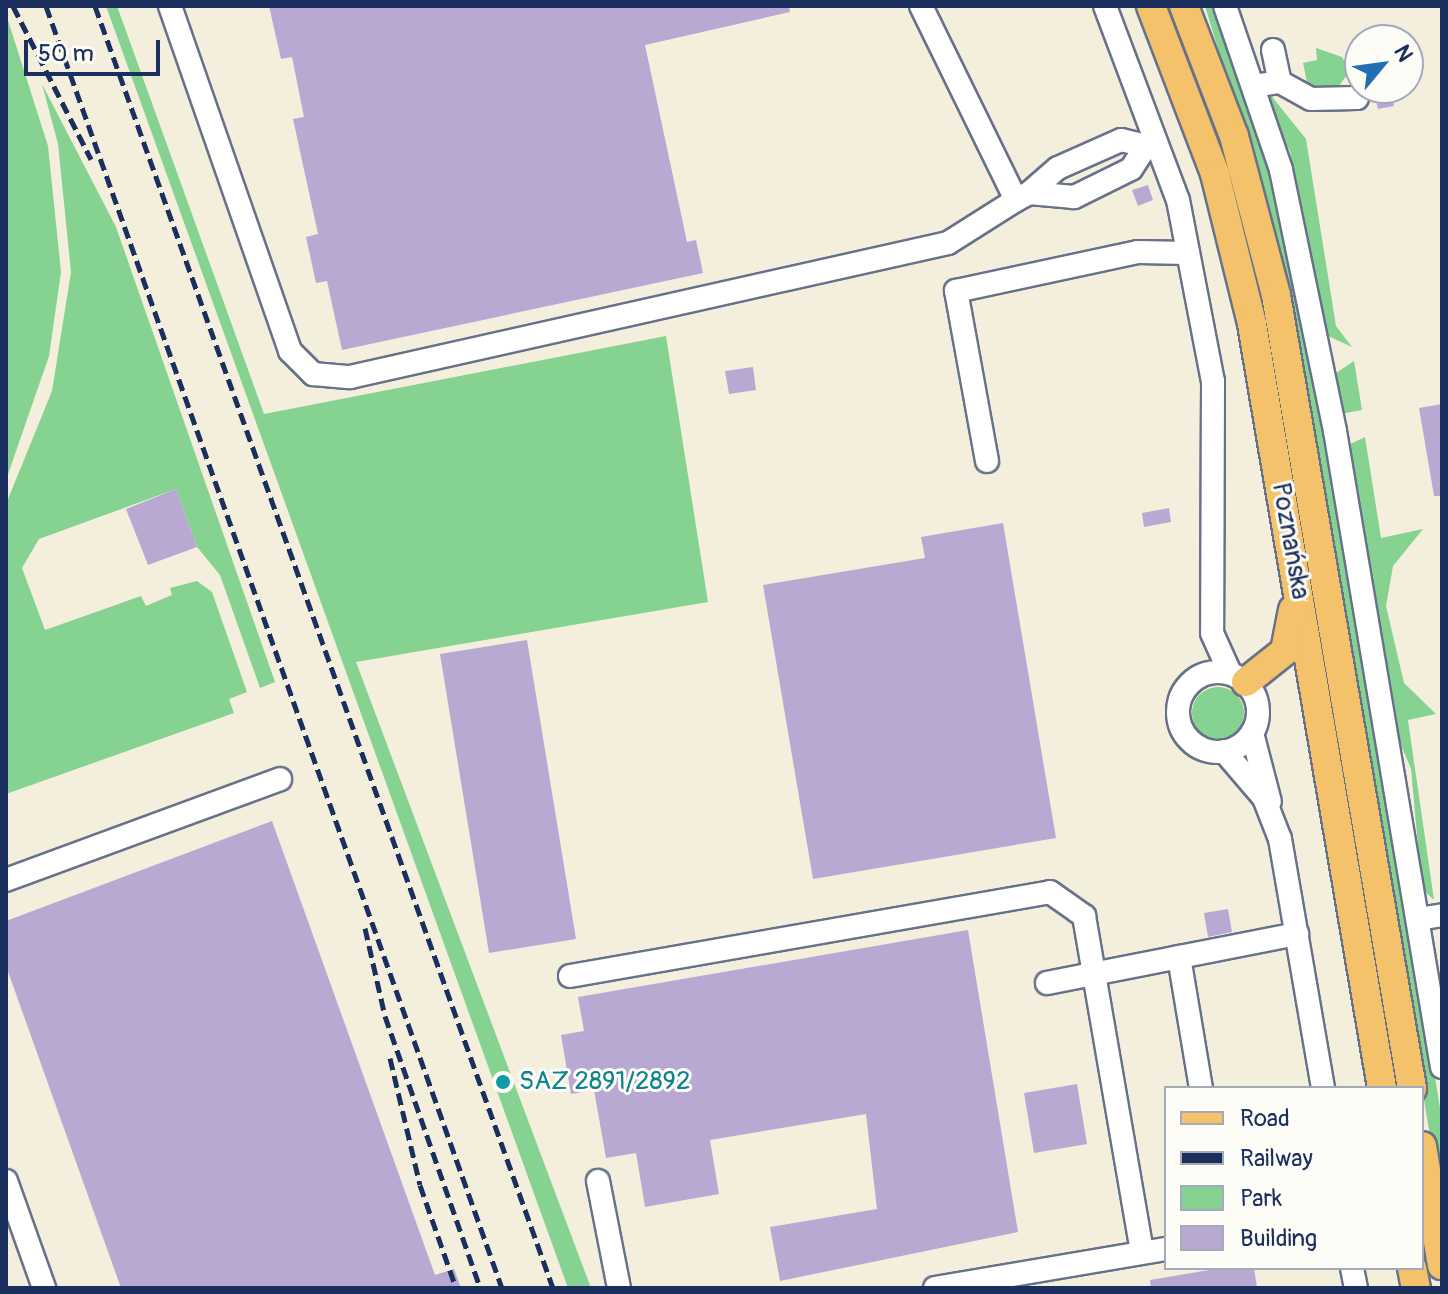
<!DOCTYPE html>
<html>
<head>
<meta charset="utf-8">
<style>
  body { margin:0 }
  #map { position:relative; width:1448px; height:1294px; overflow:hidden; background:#f4efdc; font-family:Pangolin,sans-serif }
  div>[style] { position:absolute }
  .green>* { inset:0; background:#85d291 }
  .round { border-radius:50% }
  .building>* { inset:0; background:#b8a9d3 }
  .roads { filter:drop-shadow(2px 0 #67728a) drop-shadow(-2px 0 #67728a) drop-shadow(0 2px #67728a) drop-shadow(0 -2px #67728a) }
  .minor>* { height:22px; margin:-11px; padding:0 11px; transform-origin:11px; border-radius:11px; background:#fff }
  .minor>.ring { margin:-11px; padding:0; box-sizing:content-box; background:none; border:22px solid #fff; border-radius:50% }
  .major>* { height:28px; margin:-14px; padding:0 14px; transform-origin:14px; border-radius:14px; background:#f3c26a }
  .rail>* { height:5px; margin-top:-2.5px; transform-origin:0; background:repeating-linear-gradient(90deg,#1b2f5e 0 12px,transparent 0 18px) }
  .dots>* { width:22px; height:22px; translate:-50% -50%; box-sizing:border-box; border:4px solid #fdfcf7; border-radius:50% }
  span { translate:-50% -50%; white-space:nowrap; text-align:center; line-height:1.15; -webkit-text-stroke:6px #fdfcf7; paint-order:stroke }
  .street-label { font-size:26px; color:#1b2f5e }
  .culture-label { font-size:26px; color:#0d838f }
  .left { translate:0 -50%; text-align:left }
  .frame { position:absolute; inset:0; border:8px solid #1b2f5e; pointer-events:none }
  .legend { position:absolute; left:1164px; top:1086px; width:260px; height:184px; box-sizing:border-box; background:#fdfcf7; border:2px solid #a3aaba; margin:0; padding:10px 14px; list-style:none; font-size:24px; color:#1b2f5e }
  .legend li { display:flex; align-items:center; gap:16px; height:40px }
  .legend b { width:40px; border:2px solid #a3aaba }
  .north { position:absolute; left:1344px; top:24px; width:80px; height:80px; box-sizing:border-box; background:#fdfcf7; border:2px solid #a3aaba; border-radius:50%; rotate:61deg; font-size:22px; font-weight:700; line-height:32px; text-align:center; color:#1b2f5e }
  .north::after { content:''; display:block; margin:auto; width:28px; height:36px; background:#1f6fb2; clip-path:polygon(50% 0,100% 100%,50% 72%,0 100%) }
  .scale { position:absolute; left:24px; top:40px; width:136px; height:36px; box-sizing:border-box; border:4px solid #1b2f5e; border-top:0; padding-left:10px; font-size:24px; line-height:28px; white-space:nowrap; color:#1b2f5e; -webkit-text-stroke:6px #fdfcf7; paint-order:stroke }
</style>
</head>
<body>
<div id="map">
  <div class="green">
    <i style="clip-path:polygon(106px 6px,117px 6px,264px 414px,666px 336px,708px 602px,356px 662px,591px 1288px,568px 1288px)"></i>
    <i style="clip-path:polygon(1205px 6px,1217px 6px,1272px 165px,1327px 422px,1442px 1120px,1442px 1208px,1368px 764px,1237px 111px)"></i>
    <i style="clip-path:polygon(6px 14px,48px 146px,61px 272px,49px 356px,6px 480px)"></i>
    <i style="clip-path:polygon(1316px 48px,1342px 57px,1350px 71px,1335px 91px,1308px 87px,1303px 63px,1317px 60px)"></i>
    <i style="clip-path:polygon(42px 84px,116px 227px,275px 682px,260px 688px,220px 575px,197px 547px,176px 489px,39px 539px,22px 568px,45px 630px,141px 596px,146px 606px,172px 595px,170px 588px,197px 581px,212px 592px,247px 692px,229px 699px,234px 713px,6px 794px,6px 504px,52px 391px,71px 272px,58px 144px)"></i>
    <i style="clip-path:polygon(1269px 93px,1306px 139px,1336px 326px,1352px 347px,1326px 335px,1290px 151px,1272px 119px)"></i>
    <i style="clip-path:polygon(1354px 361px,1362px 410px,1340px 414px,1333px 375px)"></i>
    <i style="clip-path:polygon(1365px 437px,1381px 538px,1423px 529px,1393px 566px,1386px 606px,1404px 683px,1436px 714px,1408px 720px,1434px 900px,1422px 889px,1411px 769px,1394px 728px,1346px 446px)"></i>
    <i class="round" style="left:1192px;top:687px;width:52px;height:52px"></i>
  </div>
  <div class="building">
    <i style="clip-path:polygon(269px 6px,789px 6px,790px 12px,645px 45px,687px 242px,696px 240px,703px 273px,342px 350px,327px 281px,316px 283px,306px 237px,318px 234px,293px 119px,304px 117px,292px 57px,281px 59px)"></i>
    <i style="clip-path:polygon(1373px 88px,1390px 88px,1394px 106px,1378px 109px)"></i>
    <i style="clip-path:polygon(1148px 185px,1153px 200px,1138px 206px,1132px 190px)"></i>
    <i style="clip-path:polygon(753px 367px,756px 390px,729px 394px,725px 371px)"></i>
    <i style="clip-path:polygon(1442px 404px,1442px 496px,1434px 496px,1419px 408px)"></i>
    <i style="clip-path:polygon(176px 489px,197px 547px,148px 565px,126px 509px)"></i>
    <i style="clip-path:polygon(1169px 508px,1171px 522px,1144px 527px,1142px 513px)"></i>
    <i style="clip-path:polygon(1003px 523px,1056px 838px,813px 879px,763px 585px,925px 558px,921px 537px)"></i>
    <i style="clip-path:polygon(527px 640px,576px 939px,489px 953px,440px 654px)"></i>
    <i style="clip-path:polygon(272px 821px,435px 1275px,454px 1269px,461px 1288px,121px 1288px,6px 966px,6px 921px)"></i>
    <i style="clip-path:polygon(1228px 909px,1232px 932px,1208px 937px,1204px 913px)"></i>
    <i style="clip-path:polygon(968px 930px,1018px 1232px,780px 1281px,770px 1227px,877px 1209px,866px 1114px,710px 1140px,719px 1194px,645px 1207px,636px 1153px,606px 1158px,594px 1090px,571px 1094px,561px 1035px,584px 1031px,578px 997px)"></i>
    <i style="clip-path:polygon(1077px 1084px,1087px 1144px,1034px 1153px,1024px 1093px)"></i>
    <i style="clip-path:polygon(1221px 1268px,1254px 1268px,1257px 1288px,1151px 1288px,1150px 1280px)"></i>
  </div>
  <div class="roads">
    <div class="minor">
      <i style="left:170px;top:6px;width:365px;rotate:70.8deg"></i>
      <i style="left:290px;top:351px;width:33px;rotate:45deg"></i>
      <i style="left:313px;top:374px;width:37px;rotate:5deg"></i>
      <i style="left:350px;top:377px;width:613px;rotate:-12.63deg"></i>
      <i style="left:948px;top:243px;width:80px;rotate:-32.3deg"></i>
      <i style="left:921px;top:6px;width:216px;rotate:63.9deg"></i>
      <i style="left:1016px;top:200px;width:15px;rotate:-28deg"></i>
      <i style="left:1105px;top:6px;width:207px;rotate:69.4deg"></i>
      <i style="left:1178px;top:200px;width:184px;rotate:79.1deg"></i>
      <i style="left:1213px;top:381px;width:252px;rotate:90.2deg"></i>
      <i style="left:1212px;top:633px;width:44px;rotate:65.8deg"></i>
      <i style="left:1225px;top:6px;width:173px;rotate:71.1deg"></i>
      <i style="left:1281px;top:170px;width:267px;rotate:78.3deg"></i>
      <i style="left:1335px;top:431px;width:645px;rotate:80.45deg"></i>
      <i style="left:1273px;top:50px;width:33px;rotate:78deg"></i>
      <i style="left:1254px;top:86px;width:26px;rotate:-9deg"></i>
      <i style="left:1280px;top:82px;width:35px;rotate:29deg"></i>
      <i style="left:1311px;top:99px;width:46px;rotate:-1.2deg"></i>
      <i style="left:1121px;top:140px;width:26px;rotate:13deg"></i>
      <i style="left:1146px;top:146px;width:27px;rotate:123deg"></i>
      <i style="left:1131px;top:169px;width:64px;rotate:153.8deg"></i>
      <i style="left:1074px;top:197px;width:45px;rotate:-174.9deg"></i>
      <i style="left:1029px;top:193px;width:38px;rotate:-41deg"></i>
      <i style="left:1058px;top:168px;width:69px;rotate:-24deg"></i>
      <i style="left:987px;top:461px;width:173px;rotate:-100.3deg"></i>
      <i style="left:956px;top:291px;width:186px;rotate:-12.1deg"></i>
      <i style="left:1138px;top:252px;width:50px;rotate:1.1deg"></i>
      <i class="ring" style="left:1178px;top:672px;width:58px;height:58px"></i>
      <i style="left:1252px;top:733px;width:71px;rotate:75.4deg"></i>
      <i style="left:1224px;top:751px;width:62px;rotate:49.6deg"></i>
      <i style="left:1264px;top:798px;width:44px;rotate:68.7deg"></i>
      <i style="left:1280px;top:839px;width:253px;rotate:80.2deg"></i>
      <i style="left:6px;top:880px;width:292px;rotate:-20.2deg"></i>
      <i style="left:1418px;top:919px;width:24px;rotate:-9deg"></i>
      <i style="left:1179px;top:957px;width:133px;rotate:80.5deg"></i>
      <i style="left:570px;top:976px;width:487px;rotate:-9.9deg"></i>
      <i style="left:1050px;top:892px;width:42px;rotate:35.2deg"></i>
      <i style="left:1084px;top:916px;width:340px;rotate:80.2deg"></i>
      <i style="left:1047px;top:983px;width:255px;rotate:-11.1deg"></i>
      <i style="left:6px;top:1181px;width:114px;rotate:70.4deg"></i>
      <i style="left:598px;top:1181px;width:109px;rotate:78.9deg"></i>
      <i style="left:1352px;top:1268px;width:20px;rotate:79deg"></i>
      <i style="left:935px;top:1288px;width:234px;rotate:-9.6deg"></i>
    </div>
    <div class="major">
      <i style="left:1151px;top:6px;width:180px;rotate:69.1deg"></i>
      <i style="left:1215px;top:174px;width:154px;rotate:76.1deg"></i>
      <i style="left:1252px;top:324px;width:775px;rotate:80.34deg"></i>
      <i style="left:1184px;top:6px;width:139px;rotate:69deg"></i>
      <i style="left:1234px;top:136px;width:164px;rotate:75.2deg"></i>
      <i style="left:1276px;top:295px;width:805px;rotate:80.27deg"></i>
      <i style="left:1246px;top:682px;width:50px;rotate:-38.5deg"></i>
      <i style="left:1285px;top:651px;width:42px;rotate:-79deg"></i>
      <i style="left:1422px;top:1146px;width:121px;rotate:80.5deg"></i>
      <i style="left:1412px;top:1268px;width:20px;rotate:79deg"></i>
    </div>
  </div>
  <div class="rail">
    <i style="left:13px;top:6px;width:172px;rotate:63deg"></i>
    <i style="left:46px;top:6px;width:1361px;rotate:70.42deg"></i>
    <i style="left:95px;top:6px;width:1361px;rotate:70.34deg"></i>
    <i style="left:365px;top:928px;width:90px;rotate:77.2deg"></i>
    <i style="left:385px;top:1016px;width:288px;rotate:70.7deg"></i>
    <i style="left:390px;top:1058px;width:130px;rotate:76.7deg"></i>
    <i style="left:420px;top:1185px;width:109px;rotate:70.7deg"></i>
  </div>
  <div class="dots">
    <i style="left:503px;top:1082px;background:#0f9aa8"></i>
  </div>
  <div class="street-label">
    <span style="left:1290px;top:541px;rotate:80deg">Poznańska</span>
  </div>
  <div class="culture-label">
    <span class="left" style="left:519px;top:1082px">SAZ 2891/2892</span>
  </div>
  <div class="frame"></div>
  <ul class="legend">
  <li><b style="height:10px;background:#f3c26a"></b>Road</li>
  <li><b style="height:10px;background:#1b2f5e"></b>Railway</li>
  <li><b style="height:22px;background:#85d291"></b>Park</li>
  <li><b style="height:22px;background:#b8a9d3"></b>Building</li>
  </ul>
  <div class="north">N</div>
  <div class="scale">50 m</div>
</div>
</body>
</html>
